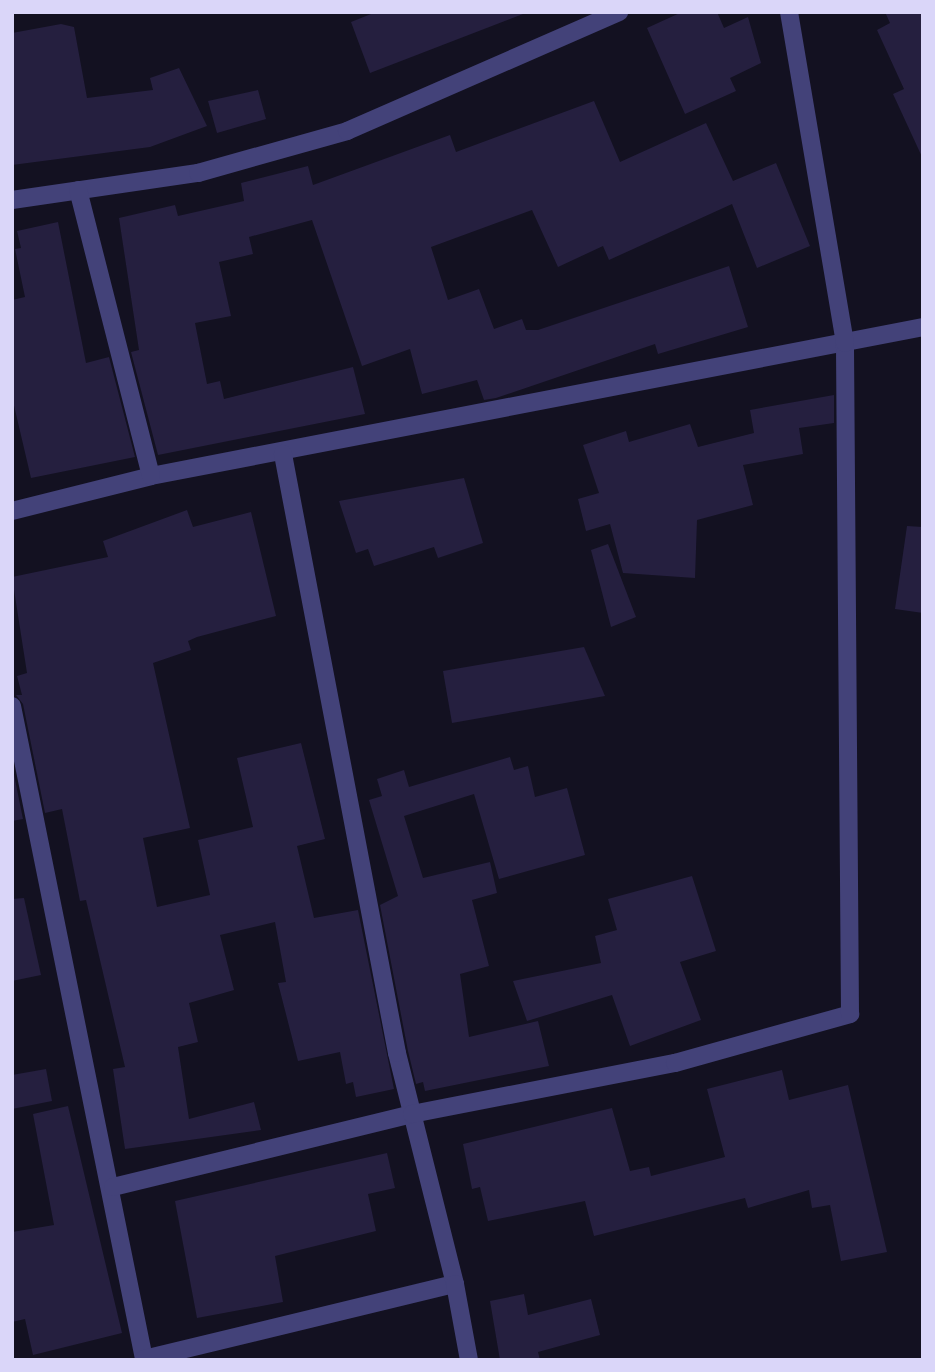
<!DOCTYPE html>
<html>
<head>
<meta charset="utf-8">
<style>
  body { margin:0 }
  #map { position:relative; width:935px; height:1372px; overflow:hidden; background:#131121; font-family:"Golos Text",sans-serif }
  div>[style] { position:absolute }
  .building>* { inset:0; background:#251f3f }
  .street>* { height:18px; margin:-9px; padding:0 9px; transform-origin:9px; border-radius:9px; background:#434279 }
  span { translate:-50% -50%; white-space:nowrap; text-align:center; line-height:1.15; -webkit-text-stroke:5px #131121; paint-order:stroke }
  .frame { position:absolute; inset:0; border:14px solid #dad6f9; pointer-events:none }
</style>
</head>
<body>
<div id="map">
  <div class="building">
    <i style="clip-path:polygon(376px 12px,522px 12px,523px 14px,370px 73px,351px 22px)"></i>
    <i style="clip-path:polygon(682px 12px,717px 12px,724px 28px,748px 17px,761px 63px,730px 78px,736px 91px,685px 114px,647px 28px)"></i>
    <i style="clip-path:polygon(885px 12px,923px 12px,923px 159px,893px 94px,904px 89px,877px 30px,890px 23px)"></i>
    <i style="clip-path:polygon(61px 24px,74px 27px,87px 98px,153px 90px,150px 78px,179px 68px,207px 126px,150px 147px,12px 165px,12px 33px)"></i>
    <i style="clip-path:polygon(258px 90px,266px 119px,217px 133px,208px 101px)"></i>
    <i style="clip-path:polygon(594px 101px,620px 162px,706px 123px,733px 181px,776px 163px,810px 246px,757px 268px,732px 204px,609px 260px,603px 246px,558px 267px,532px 210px,431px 247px,448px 300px,479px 289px,494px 329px,522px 319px,526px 330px,538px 330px,729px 266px,748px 327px,658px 354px,655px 344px,496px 398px,484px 400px,477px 380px,422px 394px,410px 349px,362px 366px,312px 220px,249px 237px,253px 254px,219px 262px,231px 316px,195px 323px,207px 384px,220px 381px,224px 399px,353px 367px,365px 414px,158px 455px,131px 352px,139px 350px,119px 218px,175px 205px,178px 216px,244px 201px,241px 183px,308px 166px,313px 185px,450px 135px,456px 152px)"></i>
    <i style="clip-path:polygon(58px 222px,86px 363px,109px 357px,135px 457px,31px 478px,12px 397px,12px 300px,25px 297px,15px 249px,21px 248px,17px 231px)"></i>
    <i style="clip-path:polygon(834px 395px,834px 423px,799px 428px,803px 454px,743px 465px,753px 505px,697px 520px,695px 578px,623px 573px,610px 524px,586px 531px,578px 499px,599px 493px,583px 445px,626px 431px,629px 442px,690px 424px,698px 447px,754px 433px,750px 410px)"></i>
    <i style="clip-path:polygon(464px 478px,483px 543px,438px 558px,434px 547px,374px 566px,368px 549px,356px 553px,339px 501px)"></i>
    <i style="clip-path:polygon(187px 510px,193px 527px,251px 512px,276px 616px,197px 637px,188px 641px,191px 650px,153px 663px,190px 828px,143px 838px,157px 907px,210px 895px,198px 840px,253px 827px,237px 758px,301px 743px,325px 839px,297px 846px,314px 918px,358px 910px,394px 1089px,356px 1097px,353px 1082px,346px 1084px,340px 1052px,298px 1061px,278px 983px,286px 982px,275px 922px,220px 935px,234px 990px,189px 1003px,198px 1042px,178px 1047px,189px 1119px,254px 1102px,261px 1130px,125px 1149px,113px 1069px,125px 1067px,86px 900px,80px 901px,62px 809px,45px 813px,23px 704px,16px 695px,22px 695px,17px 676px,27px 673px,12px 577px,108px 557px,103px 541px)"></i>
    <i style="clip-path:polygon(907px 526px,923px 527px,923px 613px,895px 609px)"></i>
    <i style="clip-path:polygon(608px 544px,636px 617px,611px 627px,591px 550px)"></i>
    <i style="clip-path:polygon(584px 647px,605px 696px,452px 723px,443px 671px)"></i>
    <i style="clip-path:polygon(510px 757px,514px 770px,528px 766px,535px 797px,567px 788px,585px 855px,499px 879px,474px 794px,404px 816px,423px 878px,490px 862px,497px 893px,472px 900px,489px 966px,460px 974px,469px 1037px,538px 1021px,549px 1066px,425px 1091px,423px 1082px,416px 1084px,408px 1051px,380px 905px,398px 896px,369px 800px,382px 796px,377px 779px,404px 770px,409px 787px)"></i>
    <i style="clip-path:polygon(12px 765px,23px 819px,12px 821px)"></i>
    <i style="clip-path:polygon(692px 876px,716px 951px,680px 962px,701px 1020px,630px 1046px,612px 995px,527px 1021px,513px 981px,601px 963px,595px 936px,617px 930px,608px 899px)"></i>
    <i style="clip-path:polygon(24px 898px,41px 975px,12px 981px,12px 899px)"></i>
    <i style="clip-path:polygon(46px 1069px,52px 1101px,12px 1109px,12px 1075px)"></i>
    <i style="clip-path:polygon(782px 1070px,789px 1100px,848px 1085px,887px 1252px,841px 1261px,830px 1205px,812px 1208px,809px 1190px,748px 1208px,745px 1198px,594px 1236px,585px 1201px,488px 1221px,480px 1187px,472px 1189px,463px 1144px,612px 1108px,630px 1171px,649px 1167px,651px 1176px,725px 1157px,707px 1089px)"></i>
    <i style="clip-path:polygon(68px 1106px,122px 1333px,33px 1355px,25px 1319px,12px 1322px,12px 1232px,54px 1225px,33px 1114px)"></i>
    <i style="clip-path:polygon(387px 1153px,395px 1188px,368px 1194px,376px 1231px,275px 1256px,283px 1302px,197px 1318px,175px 1201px)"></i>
    <i style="clip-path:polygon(524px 1294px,528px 1315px,591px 1299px,600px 1335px,538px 1352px,540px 1360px,500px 1360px,490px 1301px)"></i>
  </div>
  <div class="street">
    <i style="left:12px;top:200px;width:188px;rotate:-8.3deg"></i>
    <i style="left:198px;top:173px;width:155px;rotate:-15.7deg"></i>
    <i style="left:347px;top:131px;width:297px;rotate:-23.6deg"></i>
    <i style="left:151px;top:476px;width:786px;rotate:-10.92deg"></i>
    <i style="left:12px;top:511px;width:143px;rotate:-14.1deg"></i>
    <i style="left:151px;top:476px;width:295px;rotate:-104.3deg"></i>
    <i style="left:12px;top:706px;width:666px;rotate:78.57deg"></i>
    <i style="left:144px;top:1359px;width:320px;rotate:-13.6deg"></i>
    <i style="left:455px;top:1284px;width:238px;rotate:-104.1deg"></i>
    <i style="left:397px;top:1053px;width:610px;rotate:-100.78deg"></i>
    <i style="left:113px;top:1187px;width:308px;rotate:-13.7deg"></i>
    <i style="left:412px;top:1114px;width:268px;rotate:-11deg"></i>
    <i style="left:675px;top:1063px;width:182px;rotate:-15.6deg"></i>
    <i style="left:850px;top:1014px;width:671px;rotate:-90.43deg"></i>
    <i style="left:845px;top:343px;width:336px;rotate:-99.6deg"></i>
    <i style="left:455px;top:1284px;width:77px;rotate:79.6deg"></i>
  </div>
  <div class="frame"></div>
</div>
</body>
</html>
